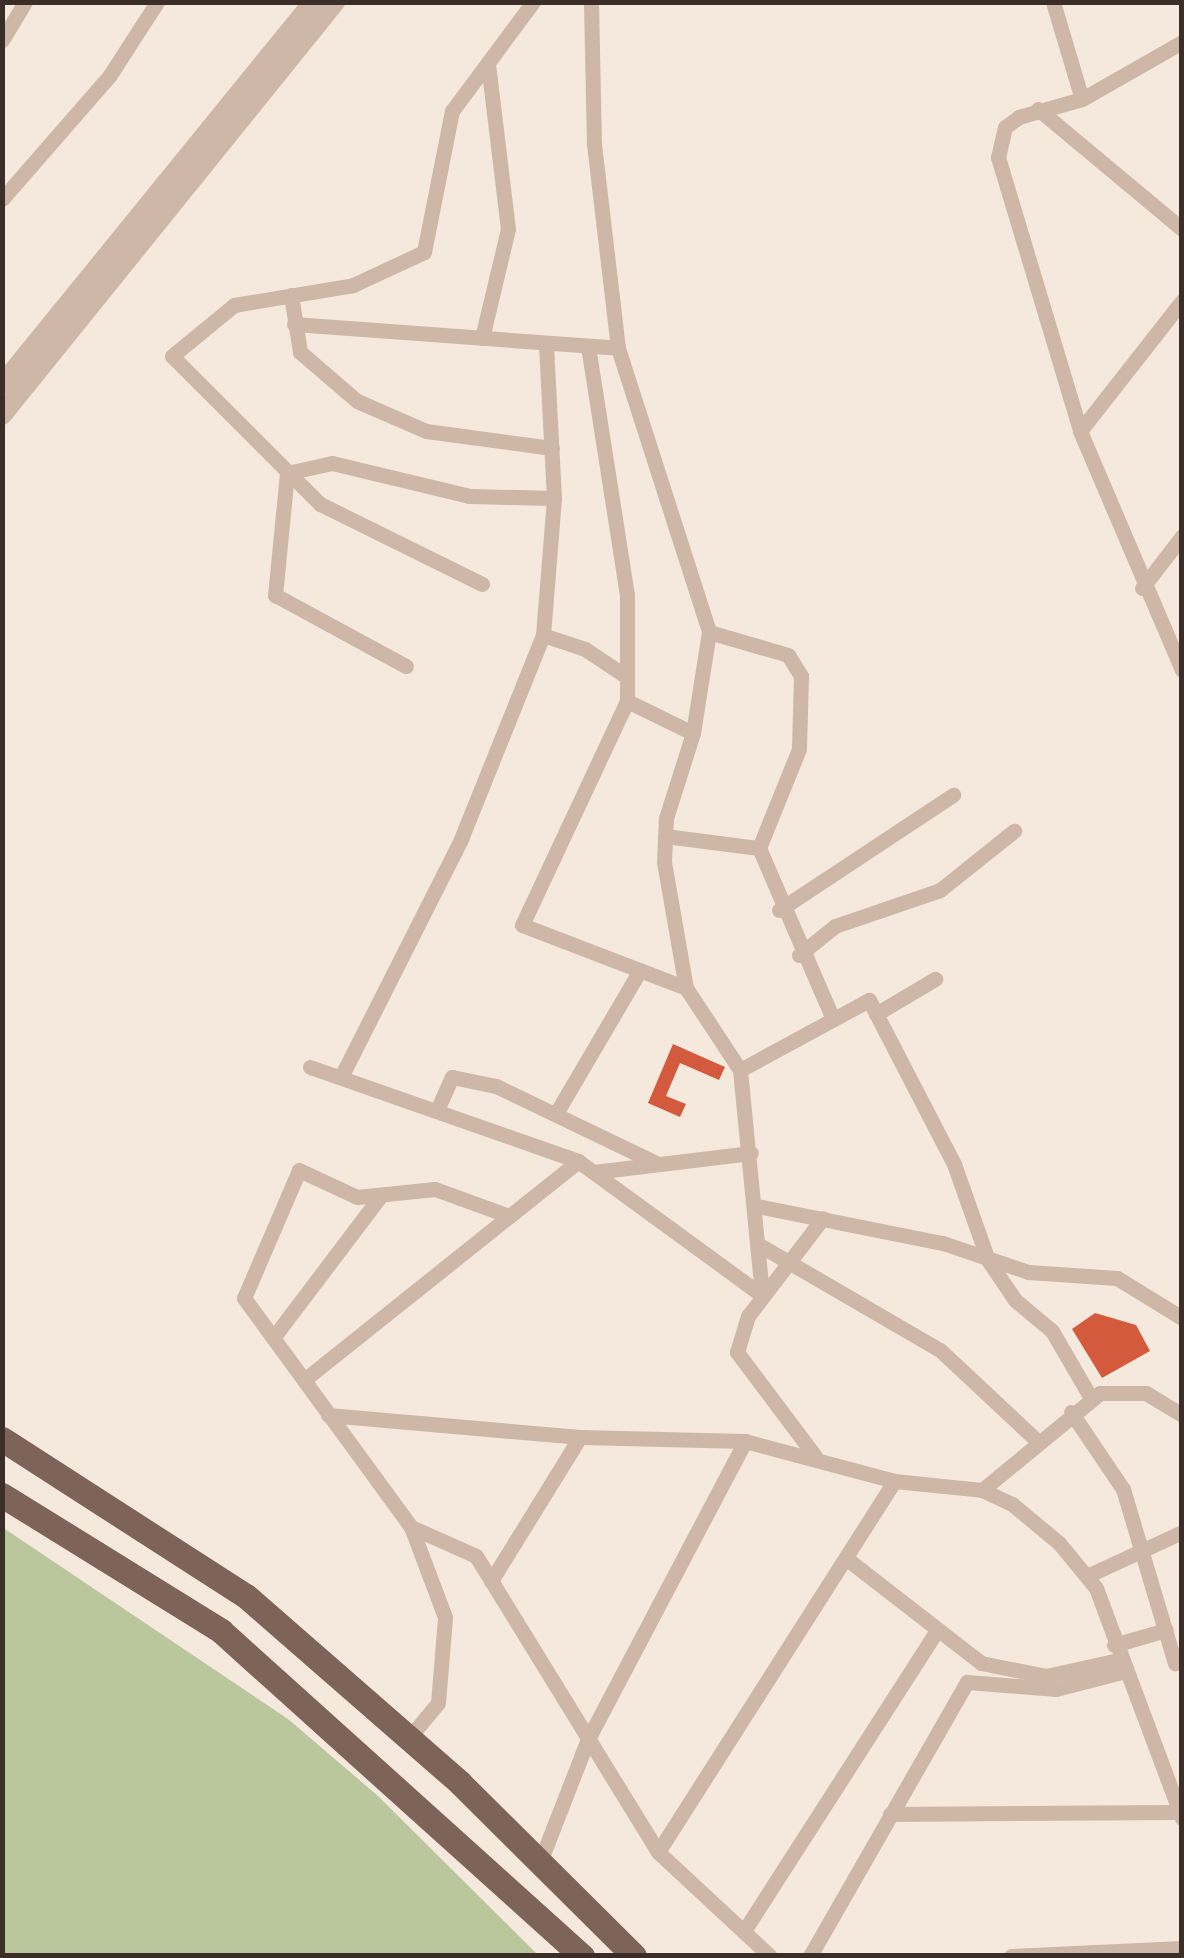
<!DOCTYPE html>
<html>
<head>
<meta charset="utf-8">
<style>
  body { margin:0 }
  #map { position:relative; width:1184px; height:1958px; overflow:hidden; background:#f5e9dd; font-family:Helvetica,sans-serif }
  div>[style] { position:absolute }
  .green>* { inset:0; background:#bac69b }
  .building>* { inset:0; background:#d35a3d }
  .minor>* { height:15px; margin:-7.5px; padding:0 7.5px; transform-origin:7.5px; border-radius:7.5px; background:#cfb7a7 }
  .tertiary>* { height:20px; margin:-10px; padding:0 10px; transform-origin:10px; border-radius:10px; background:#cfb7a7 }
  .primary>* { height:25px; margin:-12.5px; padding:0 12.5px; transform-origin:12.5px; border-radius:12.5px; background:#7e6358 }
  span { translate:-50% -50%; white-space:nowrap; text-align:center; line-height:1.15; -webkit-text-stroke:8px #fcf3eb; paint-order:stroke }
  .frame { position:absolute; inset:0; border:5px solid #3b2d28; pointer-events:none }
</style>
</head>
<body>
<div id="map">
  <div class="green">
    <i style="clip-path:polygon(2px 1527px,288px 1719px,378px 1796px,538px 1955px,3px 1955px)"></i>
  </div>
  <div class="building">
    <i style="clip-path:polygon(673px 1044px,725px 1067px,719px 1080px,680px 1063px,666px 1096px,686px 1104px,680px 1117px,648px 1103px)"></i>
    <i style="clip-path:polygon(1095px 1313px,1136px 1325px,1150px 1351px,1102px 1378px,1072px 1329px)"></i>
  </div>
  <div class="minor">
    <i style="left:591px;top:2px;width:142px;rotate:88.8deg"></i>
    <i style="left:594px;top:144px;width:205px;rotate:83.3deg"></i>
    <i style="left:618px;top:348px;width:298px;rotate:72.2deg"></i>
    <i style="left:709px;top:632px;width:102px;rotate:99deg"></i>
    <i style="left:693px;top:733px;width:89px;rotate:107.6deg"></i>
    <i style="left:666px;top:818px;width:44px;rotate:92.6deg"></i>
    <i style="left:664px;top:862px;width:128px;rotate:80.1deg"></i>
    <i style="left:686px;top:988px;width:98px;rotate:56.6deg"></i>
    <i style="left:740px;top:1070px;width:226px;rotate:84.4deg"></i>
    <i style="left:1053px;top:2px;width:101px;rotate:73.4deg"></i>
    <i style="left:2px;top:40px;width:44px;rotate:-58.8deg"></i>
    <i style="left:1182px;top:42px;width:115px;rotate:150.3deg"></i>
    <i style="left:1082px;top:99px;width:66px;rotate:164.1deg"></i>
    <i style="left:1019px;top:117px;width:17px;rotate:144deg"></i>
    <i style="left:1005px;top:127px;width:31px;rotate:103deg"></i>
    <i style="left:998px;top:157px;width:286px;rotate:73.3deg"></i>
    <i style="left:1080px;top:431px;width:260px;rotate:66.9deg"></i>
    <i style="left:1038px;top:109px;width:187px;rotate:39.8deg"></i>
    <i style="left:2px;top:199px;width:164px;rotate:-48.9deg"></i>
    <i style="left:110px;top:75px;width:87px;rotate:-57.2deg"></i>
    <i style="left:291px;top:295px;width:58px;rotate:81deg"></i>
    <i style="left:300px;top:352px;width:75px;rotate:40.7deg"></i>
    <i style="left:357px;top:401px;width:75px;rotate:23.5deg"></i>
    <i style="left:426px;top:431px;width:127px;rotate:7.7deg"></i>
    <i style="left:294px;top:324px;width:325px;rotate:4.2deg"></i>
    <i style="left:482px;top:338px;width:112px;rotate:-76.6deg"></i>
    <i style="left:508px;top:229px;width:167px;rotate:-96.9deg"></i>
    <i style="left:588px;top:346px;width:252px;rotate:81.1deg"></i>
    <i style="left:627px;top:595px;width:106px;rotate:90deg"></i>
    <i style="left:627px;top:701px;width:247px;rotate:115.1deg"></i>
    <i style="left:522px;top:925px;width:176px;rotate:21deg"></i>
    <i style="left:1080px;top:431px;width:165px;rotate:-51.9deg"></i>
    <i style="left:287px;top:473px;width:46px;rotate:-12.5deg"></i>
    <i style="left:332px;top:463px;width:141px;rotate:13.5deg"></i>
    <i style="left:469px;top:496px;width:85px;rotate:1.3deg"></i>
    <i style="left:287px;top:473px;width:123px;rotate:95.6deg"></i>
    <i style="left:275px;top:595px;width:149px;rotate:28.5deg"></i>
    <i style="left:482px;top:584px;width:181px;rotate:-153.7deg"></i>
    <i style="left:320px;top:504px;width:209px;rotate:-135deg"></i>
    <i style="left:172px;top:356px;width:80px;rotate:-39.4deg"></i>
    <i style="left:234px;top:305px;width:121px;rotate:-9.5deg"></i>
    <i style="left:353px;top:285px;width:78px;rotate:-24.9deg"></i>
    <i style="left:424px;top:252px;width:144px;rotate:-78.8deg"></i>
    <i style="left:452px;top:111px;width:136px;rotate:-53.4deg"></i>
    <i style="left:1142px;top:588px;width:66px;rotate:-52.4deg"></i>
    <i style="left:709px;top:632px;width:82px;rotate:16.2deg"></i>
    <i style="left:788px;top:655px;width:25px;rotate:58deg"></i>
    <i style="left:801px;top:676px;width:73px;rotate:91.6deg"></i>
    <i style="left:799px;top:749px;width:107px;rotate:112deg"></i>
    <i style="left:759px;top:848px;width:186px;rotate:66.6deg"></i>
    <i style="left:543px;top:635px;width:44px;rotate:18.4deg"></i>
    <i style="left:585px;top:649px;width:50px;rotate:33.7deg"></i>
    <i style="left:627px;top:701px;width:73px;rotate:25.9deg"></i>
    <i style="left:665px;top:836px;width:95px;rotate:7.3deg"></i>
    <i style="left:779px;top:910px;width:209px;rotate:-33.5deg"></i>
    <i style="left:799px;top:955px;width:46px;rotate:-38.9deg"></i>
    <i style="left:835px;top:926px;width:111px;rotate:-18.9deg"></i>
    <i style="left:940px;top:890px;width:95px;rotate:-38.6deg"></i>
    <i style="left:876px;top:1014px;width:69px;rotate:-30.7deg"></i>
    <i style="left:310px;top:1067px;width:284px;rotate:19.3deg"></i>
    <i style="left:578px;top:1161px;width:228px;rotate:36.1deg"></i>
    <i style="left:740px;top:1070px;width:147px;rotate:-28.5deg"></i>
    <i style="left:869px;top:1000px;width:185px;rotate:62.6deg"></i>
    <i style="left:954px;top:1164px;width:102px;rotate:70.5deg"></i>
    <i style="left:988px;top:1260px;width:48px;rotate:56deg"></i>
    <i style="left:1015px;top:1300px;width:48px;rotate:40deg"></i>
    <i style="left:1052px;top:1331px;width:78px;rotate:59.8deg"></i>
    <i style="left:341px;top:1077px;width:267px;rotate:-63.2deg"></i>
    <i style="left:461px;top:839px;width:220px;rotate:-68.1deg"></i>
    <i style="left:543px;top:635px;width:137px;rotate:-85.4deg"></i>
    <i style="left:554px;top:498px;width:155px;rotate:-93deg"></i>
    <i style="left:438px;top:1108px;width:34px;rotate:-66deg"></i>
    <i style="left:452px;top:1077px;width:45px;rotate:11.6deg"></i>
    <i style="left:496px;top:1086px;width:180px;rotate:25.7deg"></i>
    <i style="left:558px;top:1110px;width:162px;rotate:-59.6deg"></i>
    <i style="left:594px;top:1172px;width:158px;rotate:-6.9deg"></i>
    <i style="left:757px;top:1206px;width:190px;rotate:11.3deg"></i>
    <i style="left:943px;top:1243px;width:90px;rotate:18.8deg"></i>
    <i style="left:1028px;top:1272px;width:89px;rotate:3.9deg"></i>
    <i style="left:1117px;top:1278px;width:76px;rotate:31.6deg"></i>
    <i style="left:761px;top:1246px;width:207px;rotate:30.2deg"></i>
    <i style="left:940px;top:1350px;width:130px;rotate:43.1deg"></i>
    <i style="left:273px;top:1338px;width:179px;rotate:-52.9deg"></i>
    <i style="left:304px;top:1380px;width:351px;rotate:-38.6deg"></i>
    <i style="left:1071px;top:1412px;width:93px;rotate:56deg"></i>
    <i style="left:1123px;top:1489px;width:182px;rotate:73.4deg"></i>
    <i style="left:328px;top:1415px;width:253px;rotate:5deg"></i>
    <i style="left:580px;top:1437px;width:165px;rotate:1.4deg"></i>
    <i style="left:745px;top:1441px;width:154px;rotate:15deg"></i>
    <i style="left:894px;top:1481px;width:88px;rotate:5.8deg"></i>
    <i style="left:982px;top:1490px;width:33px;rotate:25deg"></i>
    <i style="left:1012px;top:1504px;width:61px;rotate:39.7deg"></i>
    <i style="left:1059px;top:1543px;width:58px;rotate:50.6deg"></i>
    <i style="left:1096px;top:1588px;width:246px;rotate:69.5deg"></i>
    <i style="left:815px;top:1456px;width:130px;rotate:-126.9deg"></i>
    <i style="left:737px;top:1352px;width:38px;rotate:-73deg"></i>
    <i style="left:748px;top:1316px;width:123px;rotate:-52.6deg"></i>
    <i style="left:982px;top:1490px;width:153px;rotate:-39.4deg"></i>
    <i style="left:1100px;top:1393px;width:46px"></i>
    <i style="left:1146px;top:1393px;width:42px;rotate:31.4deg"></i>
    <i style="left:411px;top:1527px;width:71px;rotate:24deg"></i>
    <i style="left:476px;top:1556px;width:347px;rotate:58.4deg"></i>
    <i style="left:658px;top:1852px;width:153px;rotate:42.9deg"></i>
    <i style="left:847px;top:1559px;width:170px;rotate:37.8deg"></i>
    <i style="left:981px;top:1663px;width:66px;rotate:11.3deg"></i>
    <i style="left:1046px;top:1676px;width:74px;rotate:-12.5deg"></i>
    <i style="left:1089px;top:1575px;width:102px;rotate:-24.8deg"></i>
    <i style="left:491px;top:1581px;width:169px;rotate:-58.3deg"></i>
    <i style="left:1114px;top:1645px;width:54px;rotate:-16.1deg"></i>
    <i style="left:409px;top:1738px;width:45px;rotate:-50.4deg"></i>
    <i style="left:438px;top:1703px;width:86px;rotate:-85.3deg"></i>
    <i style="left:445px;top:1617px;width:96px;rotate:-110.7deg"></i>
    <i style="left:411px;top:1527px;width:283px;rotate:-126.1deg"></i>
    <i style="left:244px;top:1298px;width:139px;rotate:-66.7deg"></i>
    <i style="left:299px;top:1170px;width:64px;rotate:25deg"></i>
    <i style="left:357px;top:1197px;width:78px;rotate:-5.9deg"></i>
    <i style="left:435px;top:1189px;width:79px;rotate:20deg"></i>
    <i style="left:890px;top:1814px;width:289px;rotate:-0.4deg"></i>
    <i style="left:658px;top:1852px;width:440px;rotate:-57.5deg"></i>
    <i style="left:540px;top:1862px;width:132px;rotate:-68.7deg"></i>
    <i style="left:588px;top:1739px;width:337px;rotate:-62.2deg"></i>
    <i style="left:744px;top:1931px;width:354px;rotate:-57.3deg"></i>
    <i style="left:810px;top:1956px;width:316px;rotate:-60.2deg"></i>
    <i style="left:967px;top:1682px;width:89px;rotate:4.5deg"></i>
    <i style="left:1056px;top:1689px;width:68px;rotate:-14.4deg"></i>
    <i style="left:1011px;top:1956px;width:171px;rotate:-2.7deg"></i>
  </div>
  <div class="tertiary">
    <i style="left:2px;top:385px;width:493px;rotate:-50.9deg"></i>
    <i style="left:2px;top:415px;width:531px;rotate:-51.12deg"></i>
  </div>
  <div class="primary">
    <i style="left:2px;top:1439px;width:290px;rotate:32.8deg"></i>
    <i style="left:246px;top:1596px;width:284px;rotate:41.1deg"></i>
    <i style="left:460px;top:1783px;width:245px;rotate:44.8deg"></i>
    <i style="left:2px;top:1495px;width:258px;rotate:31.8deg"></i>
    <i style="left:221px;top:1631px;width:486px;rotate:42deg"></i>
  </div>
  <div class="frame"></div>
</div>
</body>
</html>
